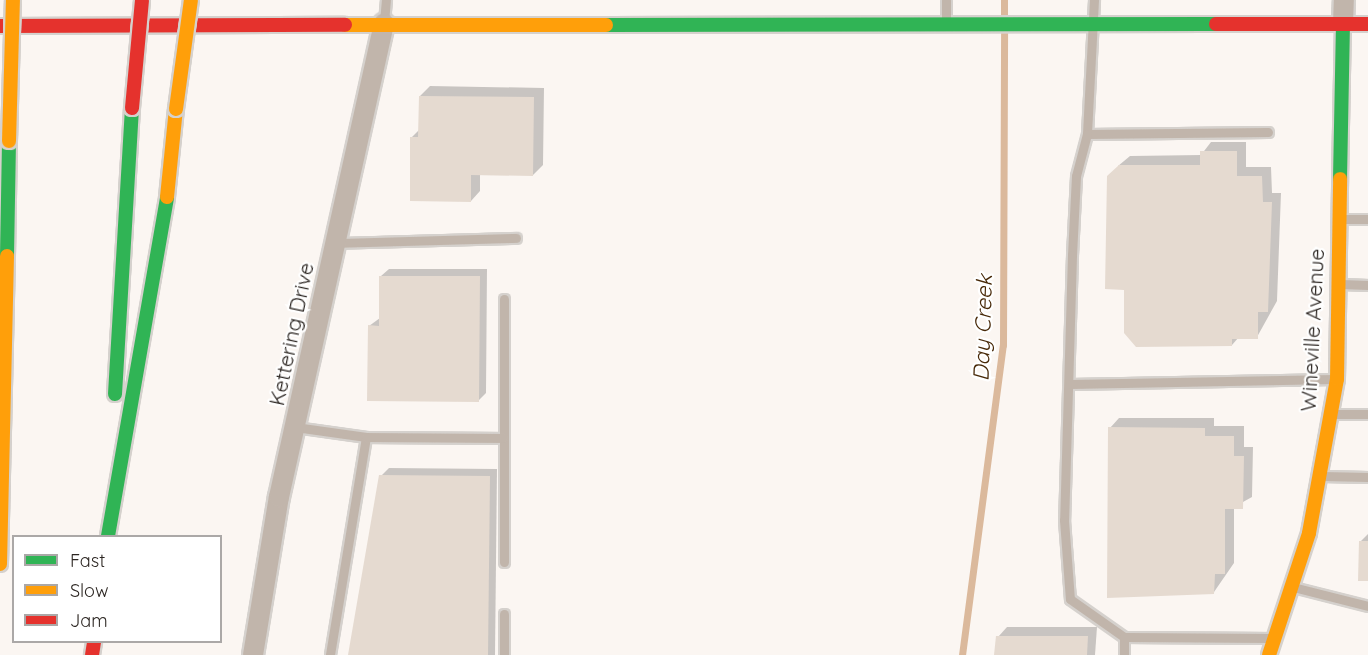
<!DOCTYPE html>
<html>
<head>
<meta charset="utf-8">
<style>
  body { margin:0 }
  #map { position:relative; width:1368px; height:655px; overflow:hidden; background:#fbf6f2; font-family:Quicksand,sans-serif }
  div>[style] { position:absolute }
  .shadow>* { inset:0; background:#0003 }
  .stream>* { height:7px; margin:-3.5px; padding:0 3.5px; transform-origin:3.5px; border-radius:3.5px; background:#dbb99c }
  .building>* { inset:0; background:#e5dad0 }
  .roads { filter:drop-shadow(2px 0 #d5d1cd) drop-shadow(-2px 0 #d5d1cd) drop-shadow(0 2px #d5d1cd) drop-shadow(0 -2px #d5d1cd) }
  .lane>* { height:9px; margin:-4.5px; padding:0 4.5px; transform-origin:4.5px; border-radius:4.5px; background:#c1b5ab }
  .street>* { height:20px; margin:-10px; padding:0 10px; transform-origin:10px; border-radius:10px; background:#c1b5ab }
  .fast>* { height:14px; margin:-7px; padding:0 7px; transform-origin:7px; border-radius:7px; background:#30b455 }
  .slow>* { height:14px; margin:-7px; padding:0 7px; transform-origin:7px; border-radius:7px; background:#ff9f0a }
  .jam>* { height:14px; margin:-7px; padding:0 7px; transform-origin:7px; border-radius:7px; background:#e5322d }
  .bridges { filter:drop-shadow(2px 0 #d5d1cd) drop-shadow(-2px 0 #d5d1cd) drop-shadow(0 2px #d5d1cd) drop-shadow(0 -2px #d5d1cd) }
  .slow-bridge>* { height:14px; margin:-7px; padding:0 7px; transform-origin:7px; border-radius:7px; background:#ff9f0a }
  .jam-bridge>* { height:14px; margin:-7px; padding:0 7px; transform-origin:7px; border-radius:7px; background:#e5322d }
  span { translate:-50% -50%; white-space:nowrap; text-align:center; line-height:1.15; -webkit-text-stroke:4.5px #fff; paint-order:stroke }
  .street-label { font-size:21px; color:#2c2622 }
  .water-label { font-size:22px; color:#472807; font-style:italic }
  .legend { position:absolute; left:12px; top:535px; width:210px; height:108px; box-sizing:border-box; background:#fff; border:2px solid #aba8a7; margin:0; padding:8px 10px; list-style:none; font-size:18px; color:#2c2622 }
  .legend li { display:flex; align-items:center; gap:12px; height:30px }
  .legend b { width:30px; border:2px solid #aba8a7 }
</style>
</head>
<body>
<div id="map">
  <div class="shadow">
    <i style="clip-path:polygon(430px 86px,544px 88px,543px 165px,533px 175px,480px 174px,480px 191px,471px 201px,412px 137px,420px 129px,420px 96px)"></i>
    <i style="clip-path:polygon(1211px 142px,1246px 142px,1246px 167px,1271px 167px,1272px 193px,1281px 193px,1277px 301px,1257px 337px,1239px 337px,1232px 345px,1118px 166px,1130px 156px,1201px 155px)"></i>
    <i style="clip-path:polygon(389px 269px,487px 269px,486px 393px,479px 400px,369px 326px,380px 318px,381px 276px)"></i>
    <i style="clip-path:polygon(1119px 418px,1214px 418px,1214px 426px,1244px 426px,1244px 447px,1253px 447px,1252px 497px,1234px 507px,1234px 563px,1214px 592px,1110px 428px)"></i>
    <i style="clip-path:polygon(389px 468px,497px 469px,495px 655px,349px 655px,381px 476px)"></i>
    <i style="clip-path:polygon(1368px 534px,1368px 579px,1360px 542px)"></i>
    <i style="clip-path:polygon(1007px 627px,1097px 627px,1095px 655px,996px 655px,998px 637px)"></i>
  </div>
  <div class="stream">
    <i style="left:1004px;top:0;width:18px;rotate:90deg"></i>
    <i style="left:962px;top:655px;width:313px;rotate:-82.5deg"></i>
    <i style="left:1003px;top:345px;width:315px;rotate:-89.8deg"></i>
  </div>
  <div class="building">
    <i style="clip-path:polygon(419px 96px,534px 97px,533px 176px,471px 175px,471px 202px,410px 201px,410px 137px,418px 137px)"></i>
    <i style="clip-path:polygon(1200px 151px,1237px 151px,1237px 176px,1262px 176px,1263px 202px,1272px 202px,1268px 312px,1258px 312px,1258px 339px,1232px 339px,1232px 346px,1136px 347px,1124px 333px,1124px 290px,1105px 289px,1107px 176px,1119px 165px,1200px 165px)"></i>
    <i style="clip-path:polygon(379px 276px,480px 276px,479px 402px,367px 401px,368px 325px,379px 326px)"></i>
    <i style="clip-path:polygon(1108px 427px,1205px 428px,1205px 436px,1234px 436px,1234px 456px,1244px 456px,1243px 509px,1225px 509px,1225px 574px,1215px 574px,1214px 594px,1107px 598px)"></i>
    <i style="clip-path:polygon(379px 475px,490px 476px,488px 655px,348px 655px)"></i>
    <i style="clip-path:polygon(1359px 541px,1368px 541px,1368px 581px,1358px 581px)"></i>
    <i style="clip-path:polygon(996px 636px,1088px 636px,1087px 655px,994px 655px)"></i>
  </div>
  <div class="roads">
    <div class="lane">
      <i style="left:946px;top:0;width:22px;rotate:90deg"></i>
      <i style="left:1094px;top:0;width:134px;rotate:93deg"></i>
      <i style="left:1087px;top:134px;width:181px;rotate:-0.6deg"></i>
      <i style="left:384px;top:22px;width:22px;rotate:-85deg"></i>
      <i style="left:1087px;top:134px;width:43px;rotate:104.7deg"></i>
      <i style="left:1076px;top:176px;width:79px;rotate:92.9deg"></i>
      <i style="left:1072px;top:255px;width:265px;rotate:91.7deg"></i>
      <i style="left:1064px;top:520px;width:79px;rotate:85.7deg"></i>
      <i style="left:1070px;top:599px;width:66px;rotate:35.1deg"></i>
      <i style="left:1343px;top:219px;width:25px"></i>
      <i style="left:336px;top:243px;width:180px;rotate:-1.6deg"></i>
      <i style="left:1341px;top:284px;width:27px;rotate:2deg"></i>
      <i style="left:504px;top:299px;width:263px;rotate:90deg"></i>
      <i style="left:1070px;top:384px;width:264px;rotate:-1.1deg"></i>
      <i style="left:1334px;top:414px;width:34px"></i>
      <i style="left:295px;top:427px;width:72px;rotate:8deg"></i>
      <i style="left:366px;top:437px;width:221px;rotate:99.4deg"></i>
      <i style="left:366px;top:437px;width:137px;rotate:0.4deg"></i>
      <i style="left:1322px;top:476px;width:46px;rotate:1.2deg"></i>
      <i style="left:1293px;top:587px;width:77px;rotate:14.2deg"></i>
      <i style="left:504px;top:614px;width:41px;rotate:90deg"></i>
      <i style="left:1124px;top:655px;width:18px;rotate:-90deg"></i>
      <i style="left:1124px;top:637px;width:148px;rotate:0.4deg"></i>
    </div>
    <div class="street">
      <i style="left:1343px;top:24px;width:24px;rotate:-88deg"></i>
      <i style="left:253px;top:655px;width:160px;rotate:-80.7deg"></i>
      <i style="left:279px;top:497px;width:485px;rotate:-77.5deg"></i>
    </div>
    <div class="fast">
      <i style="left:606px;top:25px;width:610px;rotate:-0.09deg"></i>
      <i style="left:1340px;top:179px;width:155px;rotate:-88.9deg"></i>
      <i style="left:7px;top:256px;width:115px;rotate:-89deg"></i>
      <i style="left:115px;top:394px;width:287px;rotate:-86.6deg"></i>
      <i style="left:108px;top:536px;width:344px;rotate:-80.1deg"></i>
    </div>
    <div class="slow">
      <i style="left:345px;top:25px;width:261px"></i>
      <i style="left:167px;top:197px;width:88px;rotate:-84.2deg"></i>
      <i style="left:0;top:564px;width:308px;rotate:-88.7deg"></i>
      <i style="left:1269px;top:655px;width:128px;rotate:-71.8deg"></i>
      <i style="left:1309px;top:533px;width:157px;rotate:-79.7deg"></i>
      <i style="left:1337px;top:379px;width:200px;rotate:-89.1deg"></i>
    </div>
    <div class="jam">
      <i style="left:1216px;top:24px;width:152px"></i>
      <i style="left:0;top:26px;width:345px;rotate:-0.2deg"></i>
      <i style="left:92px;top:655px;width:13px;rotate:-81deg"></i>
    </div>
  </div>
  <div class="bridges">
    <div class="slow-bridge">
      <i style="left:176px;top:109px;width:110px;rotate:-82.2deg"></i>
      <i style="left:9px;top:141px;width:141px;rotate:-88.4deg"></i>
    </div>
    <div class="jam-bridge">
      <i style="left:132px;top:108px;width:108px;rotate:-84.7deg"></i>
    </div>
  </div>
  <div class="street-label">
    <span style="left:1312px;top:330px;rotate:-87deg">Wineville Avenue</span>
    <span style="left:291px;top:334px;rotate:-78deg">Kettering Drive</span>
  </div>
  <div class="water-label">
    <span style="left:983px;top:328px;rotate:-88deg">Day Creek</span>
  </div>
  <ul class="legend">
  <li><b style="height:8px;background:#30b455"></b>Fast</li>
  <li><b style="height:8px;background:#ff9f0a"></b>Slow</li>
  <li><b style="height:8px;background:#e5322d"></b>Jam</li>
  </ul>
</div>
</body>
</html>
